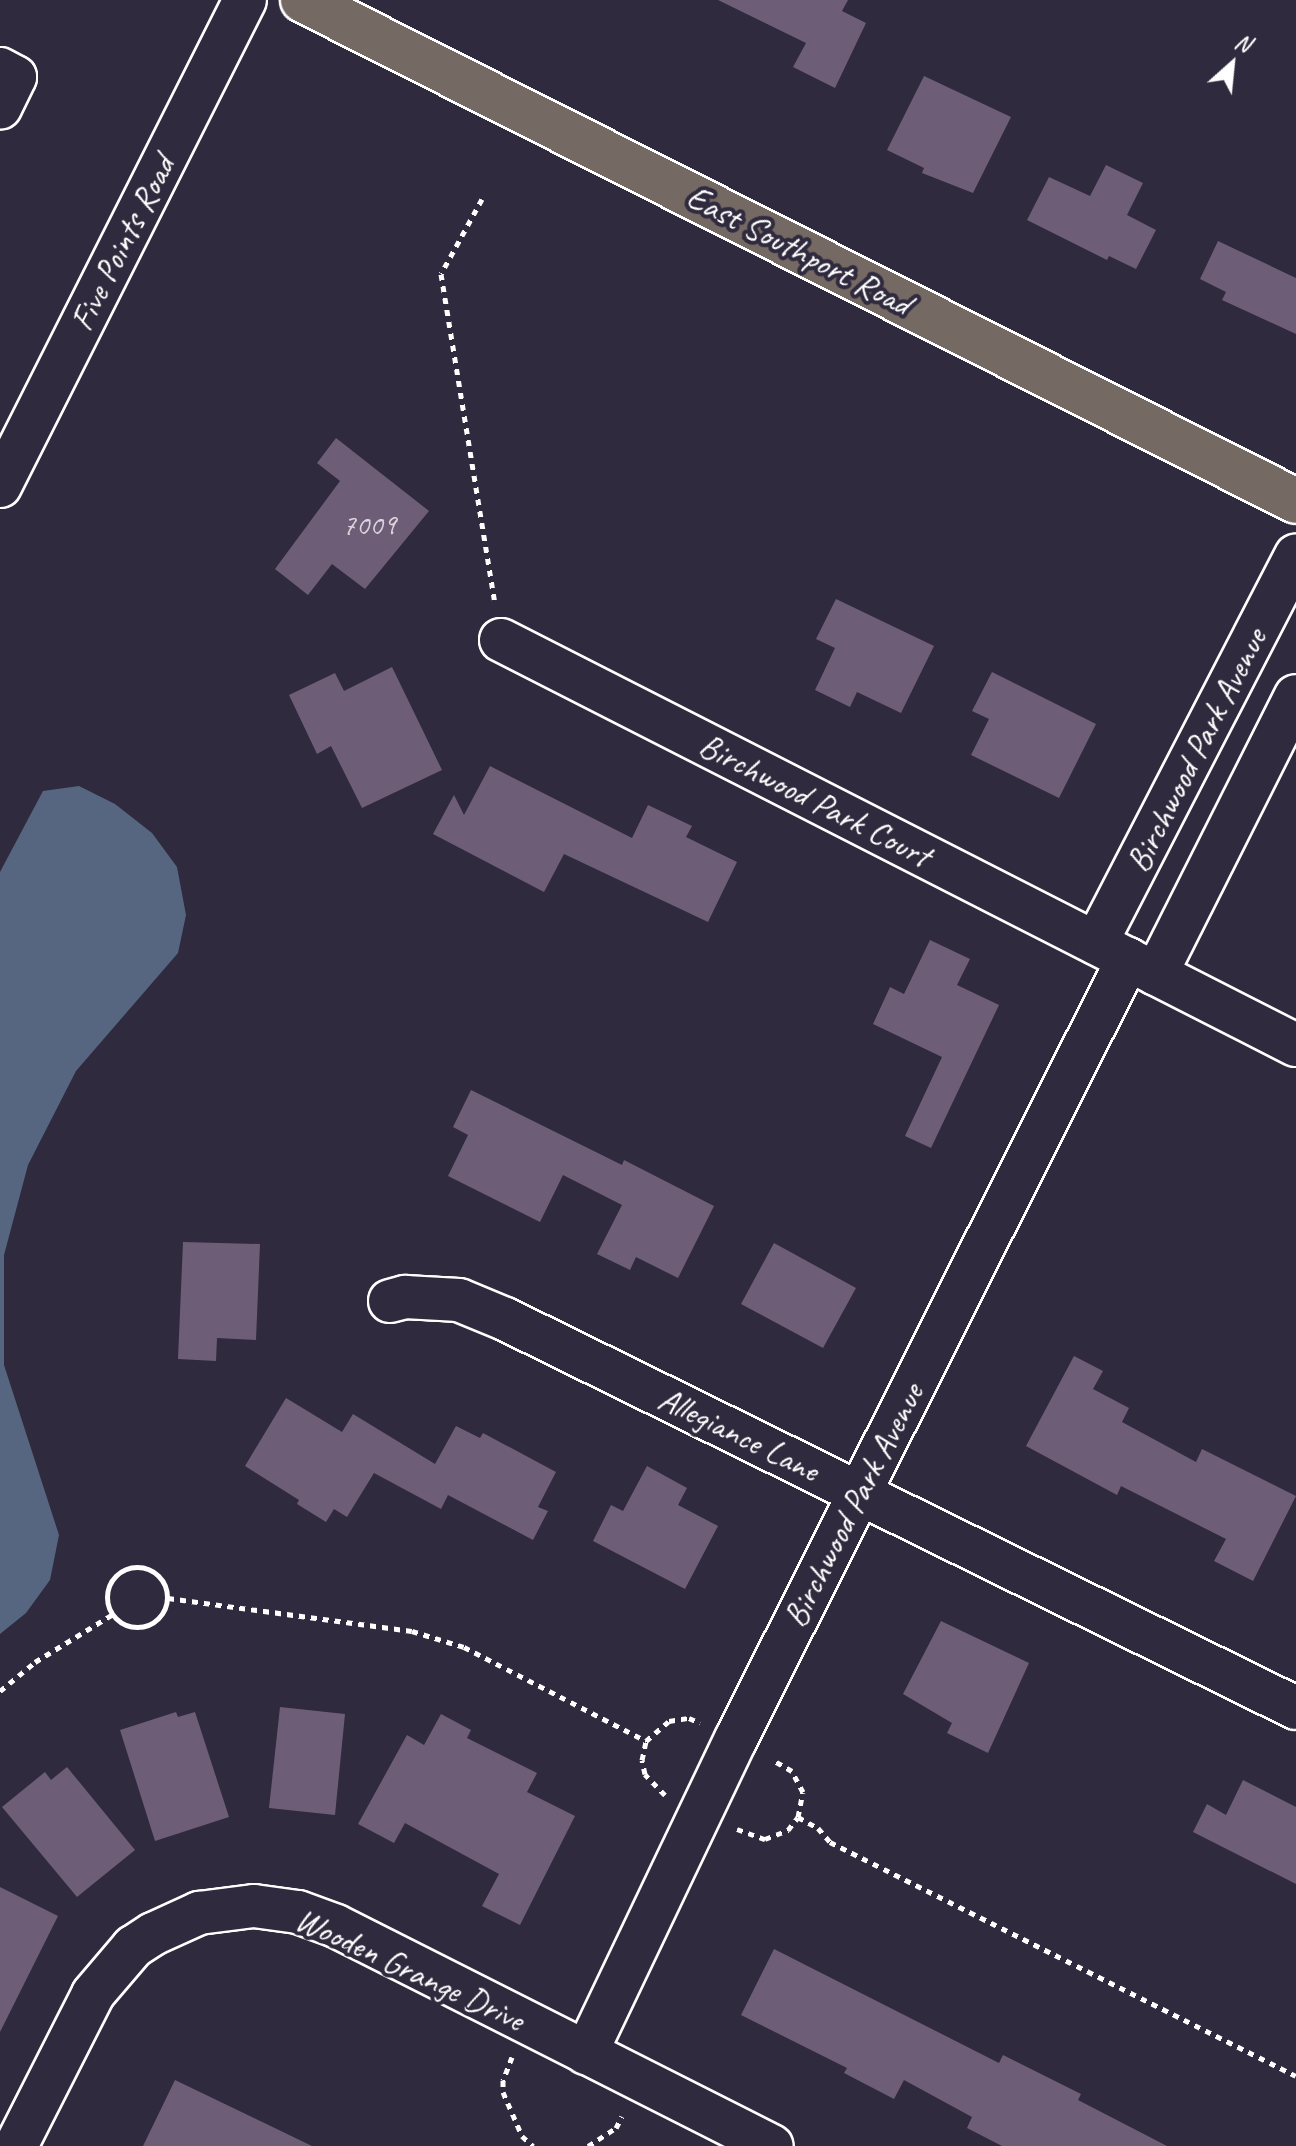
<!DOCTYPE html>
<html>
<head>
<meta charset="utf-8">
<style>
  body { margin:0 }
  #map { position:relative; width:1296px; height:2146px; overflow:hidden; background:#2f2a3d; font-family:Caveat,sans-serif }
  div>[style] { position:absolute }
  .water>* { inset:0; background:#566681 }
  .building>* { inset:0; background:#6e5d77 }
  .path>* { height:5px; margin-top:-2.5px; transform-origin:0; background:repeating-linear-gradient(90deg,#fff 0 6px,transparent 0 12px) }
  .path>.ring { margin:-2.5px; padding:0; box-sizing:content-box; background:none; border:5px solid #fff; border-radius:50% }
  .roads { filter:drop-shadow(2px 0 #fff) drop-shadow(-2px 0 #fff) drop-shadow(0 2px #fff) drop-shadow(0 -2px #fff) }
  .minor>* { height:42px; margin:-21px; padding:0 21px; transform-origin:21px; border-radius:21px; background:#2f2a3d }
  .major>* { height:44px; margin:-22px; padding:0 22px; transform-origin:22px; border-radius:22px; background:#756964 }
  span { translate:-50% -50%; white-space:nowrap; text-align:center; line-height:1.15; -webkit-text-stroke:8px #2f2a3d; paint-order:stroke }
  .number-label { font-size:30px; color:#dbd6dd }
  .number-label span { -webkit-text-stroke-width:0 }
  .street-label { font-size:34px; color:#fff }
  .north { position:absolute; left:1192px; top:24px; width:80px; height:80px; -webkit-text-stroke:6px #2f2a3d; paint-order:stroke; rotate:27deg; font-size:22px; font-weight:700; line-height:32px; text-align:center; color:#fff }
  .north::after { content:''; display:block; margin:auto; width:28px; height:36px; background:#fff; clip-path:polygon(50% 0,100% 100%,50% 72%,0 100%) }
</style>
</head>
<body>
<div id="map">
  <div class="water">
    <i style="clip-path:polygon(79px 786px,115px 804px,152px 833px,177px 867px,186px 915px,178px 953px,76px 1071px,28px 1165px,4px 1255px,4px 1365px,59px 1535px,50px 1580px,26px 1613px,0 1634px,0 872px,43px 791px)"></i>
  </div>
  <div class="building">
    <i style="clip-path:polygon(718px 0,848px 0,842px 11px,866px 23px,835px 88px,793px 67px,806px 43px)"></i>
    <i style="clip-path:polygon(924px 76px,1011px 117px,973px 193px,922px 173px,924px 168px,887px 150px)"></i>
    <i style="clip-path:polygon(1106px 165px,1143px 183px,1127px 215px,1156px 230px,1136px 269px,1109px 256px,1107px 260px,1027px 220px,1049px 177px,1090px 196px)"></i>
    <i style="clip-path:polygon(1218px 241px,1296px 278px,1296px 334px,1222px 300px,1226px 292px,1200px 279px)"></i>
    <i style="clip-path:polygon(336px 438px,429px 511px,365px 589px,332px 564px,308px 595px,275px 569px,340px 481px,317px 463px)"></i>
    <i style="clip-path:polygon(836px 599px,934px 646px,901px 713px,857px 692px,850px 707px,815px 690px,835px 648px,816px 639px)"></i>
    <i style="clip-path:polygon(392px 667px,442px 770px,362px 808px,331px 746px,317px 754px,289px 695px,335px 673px,344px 691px)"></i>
    <i style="clip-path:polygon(992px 672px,1096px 724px,1059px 798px,971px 755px,989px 719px,972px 711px)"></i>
    <i style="clip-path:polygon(490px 766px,632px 838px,648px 805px,692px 826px,686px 837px,737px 862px,708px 922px,564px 854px,544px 892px,433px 834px,454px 795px,464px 815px)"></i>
    <i style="clip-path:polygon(930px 940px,970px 959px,957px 985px,999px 1005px,931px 1148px,905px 1136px,942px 1057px,873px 1024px,890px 987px,904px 994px)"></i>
    <i style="clip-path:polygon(471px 1090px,622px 1165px,624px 1160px,714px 1206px,678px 1278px,636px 1257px,630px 1270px,597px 1254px,622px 1205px,563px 1175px,540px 1222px,448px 1176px,468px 1135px,453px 1127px)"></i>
    <i style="clip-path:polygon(183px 1242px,260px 1244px,256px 1340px,217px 1338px,216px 1361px,178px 1359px)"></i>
    <i style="clip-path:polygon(774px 1243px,856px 1288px,823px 1348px,741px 1304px)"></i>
    <i style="clip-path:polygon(1074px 1356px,1103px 1371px,1093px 1389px,1129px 1408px,1122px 1422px,1196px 1462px,1202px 1449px,1296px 1496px,1253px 1581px,1214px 1561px,1226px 1539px,1121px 1486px,1117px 1495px,1026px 1446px)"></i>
    <i style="clip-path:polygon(286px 1398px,342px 1432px,353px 1414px,435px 1464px,456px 1426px,480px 1438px,483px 1433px,556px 1472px,538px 1507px,548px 1511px,533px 1540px,448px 1495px,441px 1509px,374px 1473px,347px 1517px,334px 1509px,326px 1522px,297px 1504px,299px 1500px,245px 1466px)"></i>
    <i style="clip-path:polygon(647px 1466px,687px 1488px,678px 1505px,718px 1526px,685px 1589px,593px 1541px,611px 1505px,623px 1511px)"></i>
    <i style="clip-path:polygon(941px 1621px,1029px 1663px,988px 1753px,947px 1733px,952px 1723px,903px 1694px)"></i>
    <i style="clip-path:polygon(280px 1707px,345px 1714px,335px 1815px,269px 1808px)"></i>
    <i style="clip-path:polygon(176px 1712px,178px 1717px,195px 1712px,229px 1817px,155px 1841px,120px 1730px)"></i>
    <i style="clip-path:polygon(441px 1714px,471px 1730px,467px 1738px,537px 1773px,527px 1792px,575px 1816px,520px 1925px,482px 1906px,499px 1874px,405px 1823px,394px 1843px,358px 1824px,407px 1735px,424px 1745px)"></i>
    <i style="clip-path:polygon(67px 1767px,135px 1850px,77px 1897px,2px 1807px,45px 1772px,51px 1780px)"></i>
    <i style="clip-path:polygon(1243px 1780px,1296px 1807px,1296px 1884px,1193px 1832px,1207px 1804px,1226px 1815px)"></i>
    <i style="clip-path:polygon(0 1887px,58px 1916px,0 2032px)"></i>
    <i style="clip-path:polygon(774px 1949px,999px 2063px,1003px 2055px,1081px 2094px,1078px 2100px,1167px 2146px,1002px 2146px,967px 2128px,972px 2117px,904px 2080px,894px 2099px,844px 2073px,847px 2068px,741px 2015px)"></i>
    <i style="clip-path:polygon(175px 2080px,312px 2146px,143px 2146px)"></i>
  </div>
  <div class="path">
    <i style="left:482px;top:199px;width:85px;rotate:118.7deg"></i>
    <i style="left:441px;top:274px;width:333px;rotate:80.7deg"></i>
    <i class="ring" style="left:107px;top:1567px;width:55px;height:55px"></i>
    <i style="left:168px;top:1598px;width:246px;rotate:7.7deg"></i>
    <i style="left:412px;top:1631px;width:54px;rotate:17.1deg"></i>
    <i style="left:464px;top:1647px;width:205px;rotate:27.3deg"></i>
    <i style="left:0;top:1691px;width:45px;rotate:-39.6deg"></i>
    <i style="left:35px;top:1662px;width:92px;rotate:-31.6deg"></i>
    <i style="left:665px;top:1795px;width:29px;rotate:-134deg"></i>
    <i style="left:645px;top:1774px;width:14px;rotate:-102deg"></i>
    <i style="left:642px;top:1760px;width:19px;rotate:-78deg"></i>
    <i style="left:646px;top:1741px;width:30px;rotate:-41deg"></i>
    <i style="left:669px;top:1721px;width:20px;rotate:-9deg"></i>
    <i style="left:689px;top:1718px;width:12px;rotate:24deg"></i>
    <i style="left:798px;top:1817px;width:23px;rotate:29deg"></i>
    <i style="left:818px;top:1828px;width:18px;rotate:49deg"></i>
    <i style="left:830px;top:1842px;width:521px;rotate:26.66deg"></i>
    <i style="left:737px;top:1829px;width:30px;rotate:20deg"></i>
    <i style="left:765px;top:1839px;width:25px;rotate:-21deg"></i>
    <i style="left:788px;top:1830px;width:16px;rotate:-52deg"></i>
    <i style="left:798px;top:1817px;width:25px;rotate:-79deg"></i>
    <i style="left:803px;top:1792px;width:24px;rotate:-118deg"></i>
    <i style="left:792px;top:1771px;width:22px;rotate:-150deg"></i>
    <i style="left:512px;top:2057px;width:25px;rotate:111deg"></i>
    <i style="left:503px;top:2080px;width:12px;rotate:90deg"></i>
    <i style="left:503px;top:2092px;width:48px;rotate:66.6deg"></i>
    <i style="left:522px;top:2136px;width:15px;rotate:42deg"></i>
    <i style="left:588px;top:2146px;width:33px;rotate:-33deg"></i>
    <i style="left:616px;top:2128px;width:13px;rotate:-63deg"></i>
  </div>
  <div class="roads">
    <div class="minor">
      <i style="left:0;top:69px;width:17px;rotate:28deg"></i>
      <i style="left:15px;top:77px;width:34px;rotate:116deg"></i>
      <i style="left:0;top:486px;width:544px;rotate:-63.25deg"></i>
      <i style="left:501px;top:640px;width:892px;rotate:27deg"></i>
      <i style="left:1096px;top:943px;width:436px;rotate:-62.7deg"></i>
      <i style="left:1156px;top:974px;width:311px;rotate:-63.3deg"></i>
      <i style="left:390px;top:1301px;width:16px;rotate:-15deg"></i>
      <i style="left:405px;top:1297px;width:54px;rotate:3.2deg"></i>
      <i style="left:459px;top:1300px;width:50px;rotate:22.4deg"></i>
      <i style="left:505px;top:1319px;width:881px;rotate:26.19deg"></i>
      <i style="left:586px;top:2053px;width:348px;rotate:-64.5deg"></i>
      <i style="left:736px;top:1739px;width:873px;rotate:-63.32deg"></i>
      <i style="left:16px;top:2146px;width:170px;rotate:-63.1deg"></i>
      <i style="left:93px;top:1994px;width:62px;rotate:-49.6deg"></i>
      <i style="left:133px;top:1947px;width:24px;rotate:-33deg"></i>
      <i style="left:153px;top:1934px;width:51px;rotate:-24.5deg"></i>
      <i style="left:199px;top:1913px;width:55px;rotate:-7.3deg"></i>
      <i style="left:254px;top:1906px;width:44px;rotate:7.8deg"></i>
      <i style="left:298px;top:1912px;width:40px;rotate:20.2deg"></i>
      <i style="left:336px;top:1926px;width:488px;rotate:26.8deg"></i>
    </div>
    <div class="major">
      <i style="left:303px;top:0;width:1112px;rotate:26.77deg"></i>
    </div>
  </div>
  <div class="number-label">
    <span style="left:369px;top:524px">7009</span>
  </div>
  <div class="street-label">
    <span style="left:122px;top:243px;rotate:-63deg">Five Points Road</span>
    <span style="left:799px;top:250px;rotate:27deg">East Southport Road</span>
    <span style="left:1196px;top:750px;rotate:-63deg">Birchwood Park Avenue</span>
    <span style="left:815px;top:800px;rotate:27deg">Birchwood Park Court</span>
    <span style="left:739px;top:1434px;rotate:26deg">Allegiance Lane</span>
    <span style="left:853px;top:1505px;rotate:-63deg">Birchwood Park Avenue</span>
    <span style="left:410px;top:1969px;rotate:25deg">Wooden Grange Drive</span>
  </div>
  <div class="north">N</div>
</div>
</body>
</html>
